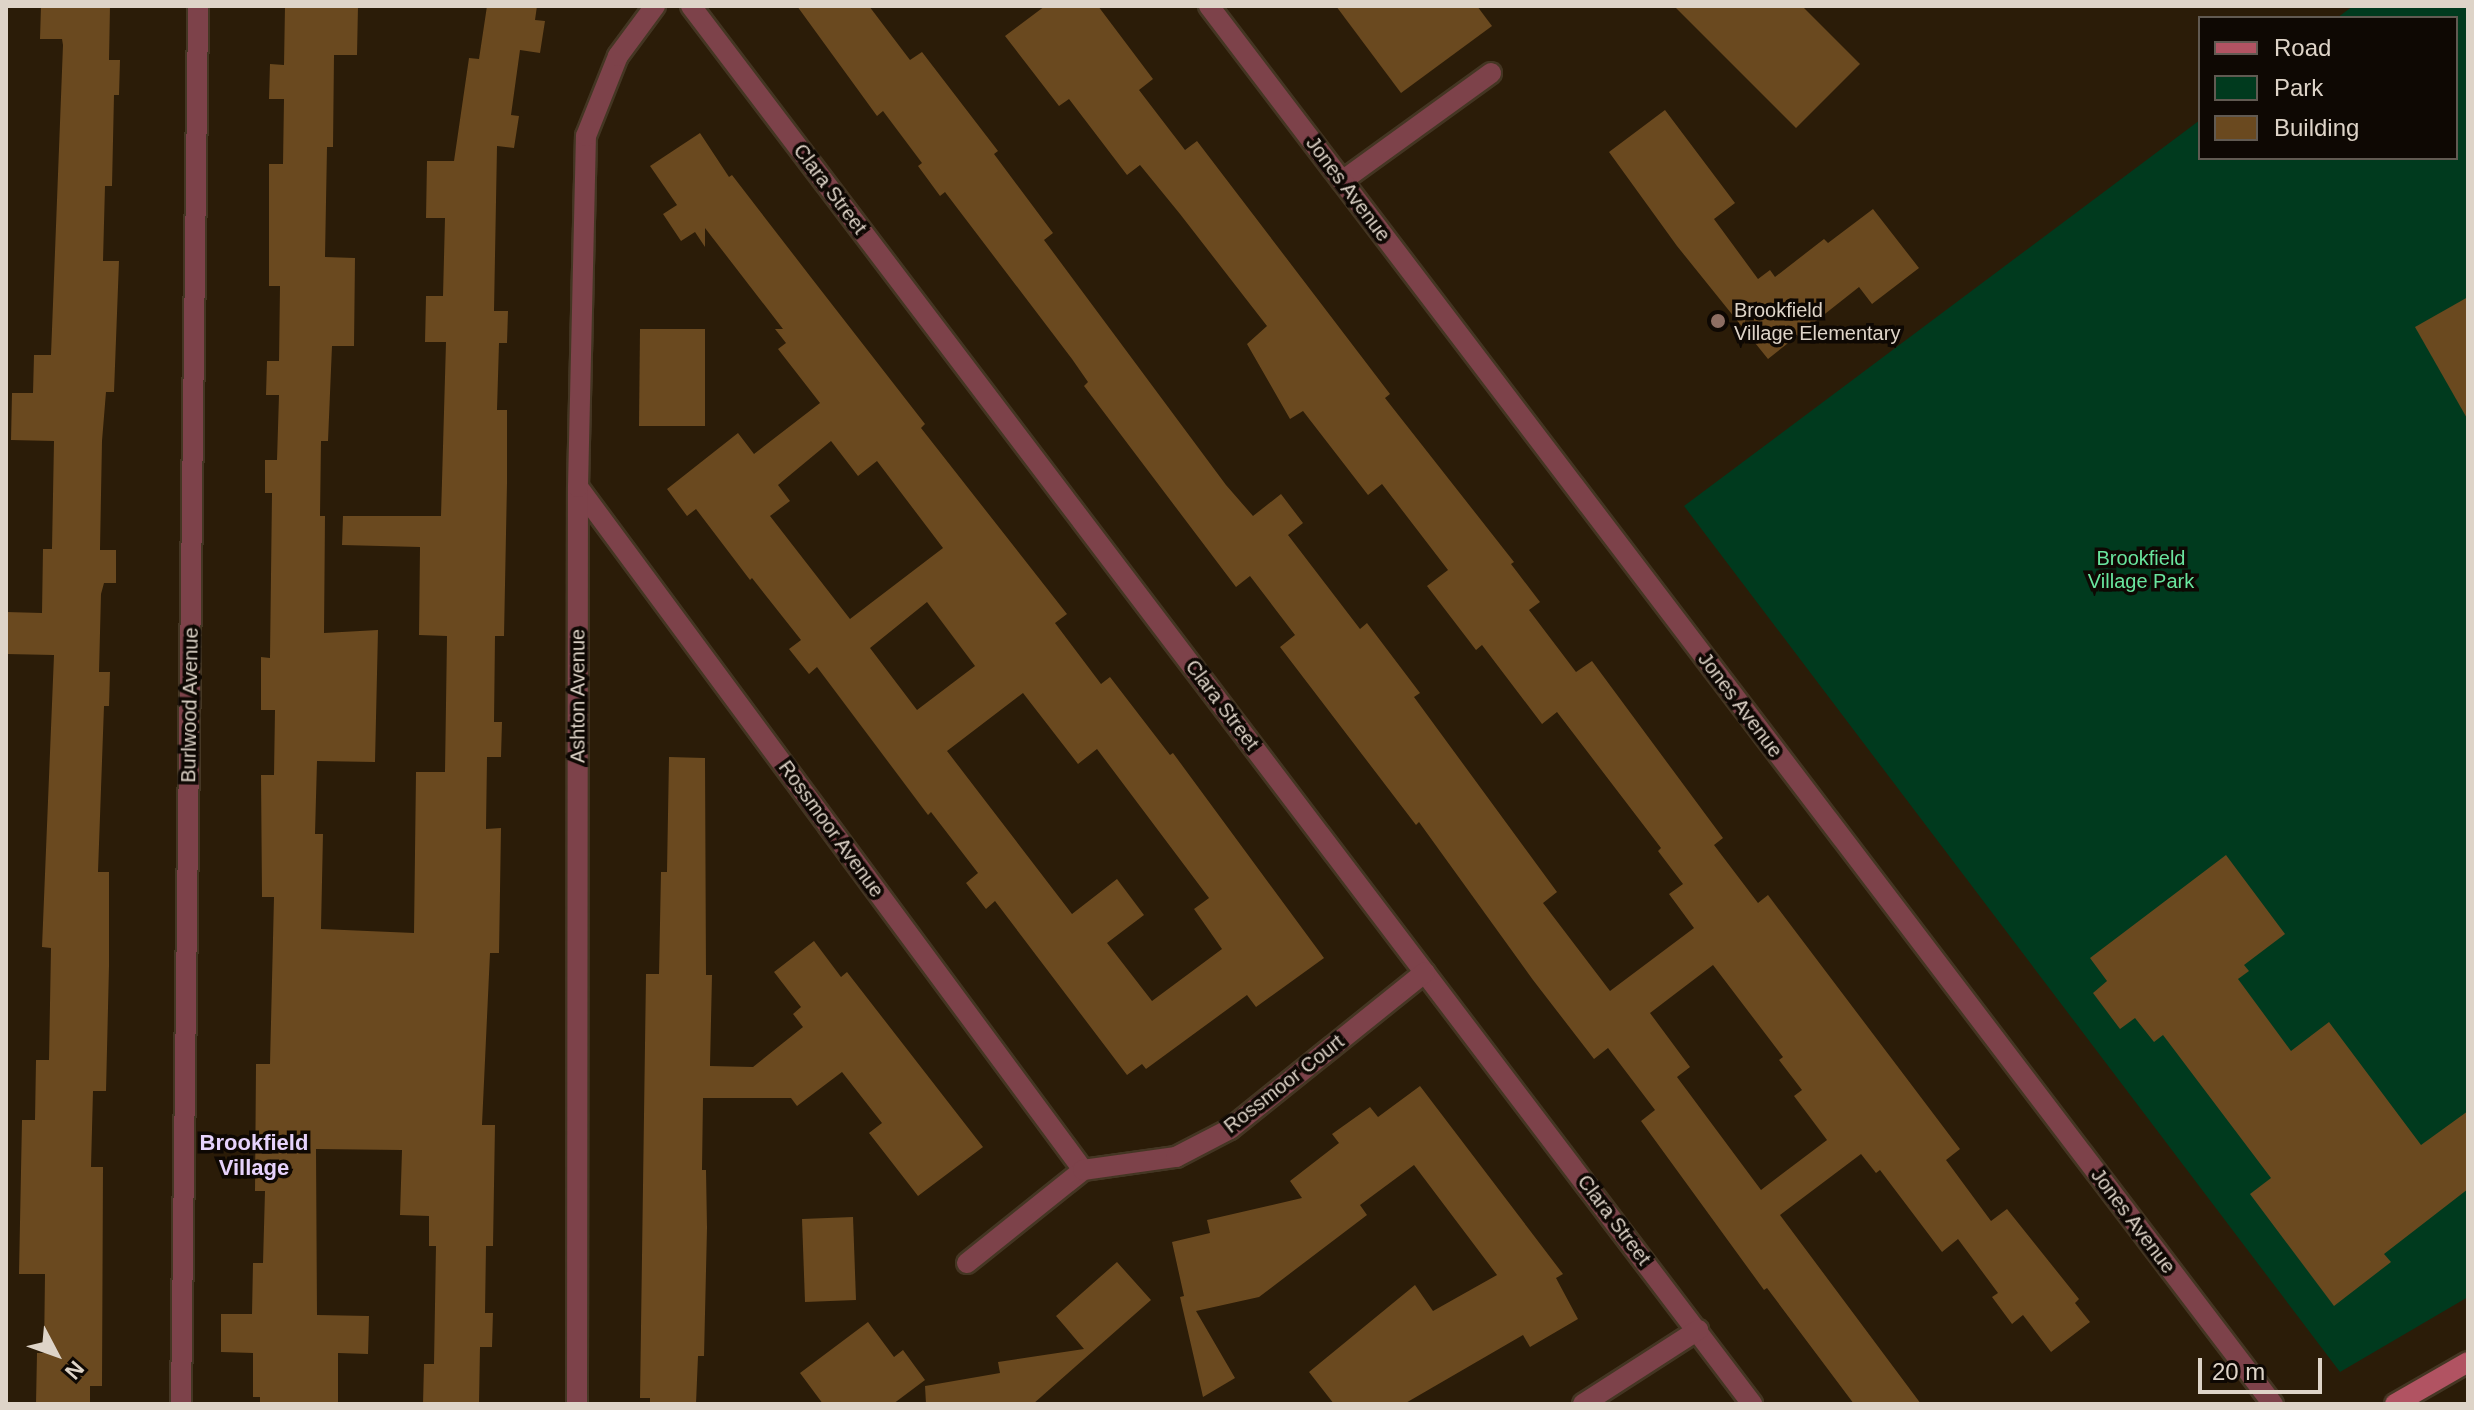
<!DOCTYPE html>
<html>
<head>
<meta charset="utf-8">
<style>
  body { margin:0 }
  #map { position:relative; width:2474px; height:1410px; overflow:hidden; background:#2b1c08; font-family:Helvetica,sans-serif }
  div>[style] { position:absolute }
  .green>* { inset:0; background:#003a1e }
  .building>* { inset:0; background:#6a491f }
  .roads { filter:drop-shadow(2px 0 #443623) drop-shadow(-2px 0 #443623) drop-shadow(0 2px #443623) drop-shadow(0 -2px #443623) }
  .lane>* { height:20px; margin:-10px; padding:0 10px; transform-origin:10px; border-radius:10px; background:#7d424a }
  .street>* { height:20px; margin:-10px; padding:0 10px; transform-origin:10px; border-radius:10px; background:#7d424a }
  .secondary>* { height:20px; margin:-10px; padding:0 10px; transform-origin:10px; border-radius:10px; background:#b15362 }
  .dots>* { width:22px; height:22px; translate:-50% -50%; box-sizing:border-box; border:4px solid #0e0803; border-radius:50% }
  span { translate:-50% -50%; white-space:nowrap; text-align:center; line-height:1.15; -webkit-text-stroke:7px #0e0803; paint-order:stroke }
  .street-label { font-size:20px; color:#ded4c8 }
  .poi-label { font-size:20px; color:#ded4c8 }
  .left { translate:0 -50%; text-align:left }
  .park-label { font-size:20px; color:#69e59e }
  .neighbourhood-label { font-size:22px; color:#e6d2fc; font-weight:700 }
  .frame { position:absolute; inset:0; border:8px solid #ded4c8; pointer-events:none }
  .legend { position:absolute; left:2198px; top:16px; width:260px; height:144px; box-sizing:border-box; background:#0e0803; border:2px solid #615a52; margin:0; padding:10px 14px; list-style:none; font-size:24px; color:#ded4c8 }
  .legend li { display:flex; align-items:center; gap:16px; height:40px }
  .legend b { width:40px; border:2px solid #615a52 }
  .north { position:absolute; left:16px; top:1314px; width:80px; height:80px; -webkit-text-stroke:6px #0e0803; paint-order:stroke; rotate:131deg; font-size:22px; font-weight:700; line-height:32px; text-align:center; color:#ded4c8 }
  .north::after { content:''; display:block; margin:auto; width:28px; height:36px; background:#ded4c8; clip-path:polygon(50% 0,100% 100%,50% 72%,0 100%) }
  .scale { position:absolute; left:2198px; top:1358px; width:124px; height:36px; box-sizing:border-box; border:4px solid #ded4c8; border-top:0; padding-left:10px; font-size:24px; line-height:28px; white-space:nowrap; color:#ded4c8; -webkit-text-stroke:6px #0e0803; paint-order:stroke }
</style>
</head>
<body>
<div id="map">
  <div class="green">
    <i style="clip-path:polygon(2353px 6px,2468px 6px,2468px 1297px,2340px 1372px,1684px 506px,2200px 120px,2200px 158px,2456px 158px,2456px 18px,2337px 18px)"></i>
  </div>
  <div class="building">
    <i style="clip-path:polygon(41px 6px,110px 6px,109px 60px,120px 60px,119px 95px,114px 95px,112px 186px,105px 186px,103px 261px,119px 261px,114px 392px,106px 392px,102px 441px,100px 550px,116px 550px,116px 583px,104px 583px,101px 594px,99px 672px,110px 672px,109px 706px,104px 706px,98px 872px,109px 872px,109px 966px,106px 1091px,93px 1091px,91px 1167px,103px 1167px,102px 1386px,90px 1386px,90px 1404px,36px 1404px,37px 1353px,44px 1353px,45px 1274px,19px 1274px,22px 1120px,35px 1120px,36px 1060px,49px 1060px,51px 948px,42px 947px,54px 655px,6px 654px,6px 612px,42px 613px,43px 549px,52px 549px,54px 441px,11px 440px,12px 393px,33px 393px,34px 355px,51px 355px,63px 45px,62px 39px,40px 39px)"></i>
    <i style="clip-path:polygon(285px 6px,358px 6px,357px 55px,334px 55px,333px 147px,327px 147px,325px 257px,355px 258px,354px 346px,332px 346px,328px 441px,321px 441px,320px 516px,325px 516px,324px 633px,378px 630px,375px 762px,317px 761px,315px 834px,323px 834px,321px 929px,414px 933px,416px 772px,445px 772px,447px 636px,419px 635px,420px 547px,342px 545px,343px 516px,441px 516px,446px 342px,425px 342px,426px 296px,443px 296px,445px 218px,426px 218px,427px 161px,454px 161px,469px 58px,479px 59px,487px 6px,537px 6px,535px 20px,545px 21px,540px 53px,520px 50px,511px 115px,519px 116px,514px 148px,497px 146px,494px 311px,508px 311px,507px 343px,499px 343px,497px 410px,507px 410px,507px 483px,504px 636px,495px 636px,494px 722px,502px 722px,501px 757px,487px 757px,486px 829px,501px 828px,499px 953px,490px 953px,482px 1125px,495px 1125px,493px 1246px,486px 1246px,485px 1313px,493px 1313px,492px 1347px,480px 1347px,479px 1404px,423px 1404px,424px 1364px,434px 1364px,436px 1246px,429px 1246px,429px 1216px,400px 1215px,402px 1150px,316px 1149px,317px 1315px,369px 1316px,368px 1354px,338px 1353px,338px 1404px,260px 1404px,260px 1397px,253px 1397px,253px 1353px,221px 1352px,221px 1314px,252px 1314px,253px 1263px,263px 1263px,265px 1191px,255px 1191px,256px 1064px,270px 1064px,274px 897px,262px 897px,261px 775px,274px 775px,275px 710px,261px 710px,261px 657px,270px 658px,272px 493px,265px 493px,265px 460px,277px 460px,279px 395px,266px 395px,267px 361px,279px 361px,280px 286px,269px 286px,269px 164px,283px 164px,284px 99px,269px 99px,270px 64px,284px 65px)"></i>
    <i style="clip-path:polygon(evenodd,797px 6px,869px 6px,910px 60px,922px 52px,998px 151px,994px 154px,1053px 233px,1044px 240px,1226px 485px,1253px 516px,1281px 494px,1303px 523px,1288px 535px,1360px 629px,1367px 623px,1420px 693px,1414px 697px,1557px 892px,1543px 903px,1610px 991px,1694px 928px,1669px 894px,1683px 884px,1658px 851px,1661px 848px,1557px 712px,1542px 724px,1482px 645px,1476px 650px,1427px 586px,1448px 570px,1382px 484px,1368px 495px,1303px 411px,1290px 419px,1247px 344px,1267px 326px,1180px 214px,1140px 165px,1127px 175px,1069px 99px,1059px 106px,1005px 36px,1045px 6px,1098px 6px,1153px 79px,1139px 90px,1185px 150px,1197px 141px,1390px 394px,1385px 398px,1514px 562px,1511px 564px,1540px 602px,1529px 610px,1576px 672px,1592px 661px,1723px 838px,1714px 845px,1758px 903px,1768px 895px,1960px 1149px,1946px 1160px,1991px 1221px,2007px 1209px,2079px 1299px,2075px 1303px,2090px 1322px,2051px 1352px,2023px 1315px,2012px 1324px,1992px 1297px,1998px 1293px,1958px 1239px,1942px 1252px,1880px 1170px,1876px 1173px,1861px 1154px,1780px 1215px,1921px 1404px,1854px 1404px,1767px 1288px,1764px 1290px,1641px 1121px,1655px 1110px,1608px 1048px,1594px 1059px,1533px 980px,1419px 822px,1416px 825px,1280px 647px,1295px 635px,1250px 576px,1236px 587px,1084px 386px,1088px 382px,1072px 359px,945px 192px,940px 196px,918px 166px,922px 163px,883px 111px,877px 116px,797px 6px,1713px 965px,1783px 1057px,1779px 1060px,1802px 1090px,1794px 1096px,1827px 1140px,1761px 1190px,1677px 1077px,1690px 1067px,1650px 1013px,1713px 965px)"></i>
    <i style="clip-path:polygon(1336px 6px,1477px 6px,1492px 26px,1401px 93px)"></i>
    <i style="clip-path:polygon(1674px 6px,1802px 6px,1860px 64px,1796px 128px)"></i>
    <i style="clip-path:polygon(1665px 110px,1735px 203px,1714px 219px,1758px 279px,1770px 270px,1775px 277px,1824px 239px,1828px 243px,1873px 209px,1919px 268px,1872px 304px,1859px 287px,1768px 359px,1677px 246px,1609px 152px)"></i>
    <i style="clip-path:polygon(evenodd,700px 133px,729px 177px,732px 175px,813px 280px,925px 424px,921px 428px,1067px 614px,1055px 623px,1101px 684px,1110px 677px,1170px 755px,1173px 753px,1324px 958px,1256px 1007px,1247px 995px,1146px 1069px,1142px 1064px,1127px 1075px,995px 901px,986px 909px,966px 883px,978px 873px,931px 812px,928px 815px,817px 667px,809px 674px,789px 649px,801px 640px,752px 578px,750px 580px,696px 509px,687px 516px,667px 489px,738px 433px,754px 454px,820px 403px,778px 349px,786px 343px,775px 329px,783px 329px,705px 228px,705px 247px,695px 232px,681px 241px,663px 214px,677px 205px,650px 166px,700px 133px,831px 441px,858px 476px,877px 461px,943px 548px,850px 619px,770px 516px,790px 501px,778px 485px,831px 441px,700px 133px,927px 602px,975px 666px,917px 710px,870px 648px,927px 602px,700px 133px,1023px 693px,1078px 764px,1097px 749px,1209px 898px,1194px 909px,1222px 949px,1152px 1001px,1107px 943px,1144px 915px,1117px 879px,1072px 914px,947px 751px,1023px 693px)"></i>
    <i style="clip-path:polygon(2468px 297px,2468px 420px,2415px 327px)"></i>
    <i style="clip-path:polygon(640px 329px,705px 329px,705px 426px,639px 426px)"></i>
    <i style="clip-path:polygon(669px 757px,705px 758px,706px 975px,712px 975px,710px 1066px,753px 1067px,803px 1027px,793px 1014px,801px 1007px,774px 972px,814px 941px,841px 977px,847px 972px,983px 1147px,918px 1196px,869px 1133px,882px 1123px,842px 1072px,797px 1106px,791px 1098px,703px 1098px,702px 1170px,706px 1170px,707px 1228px,704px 1356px,698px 1356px,696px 1404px,650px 1404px,650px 1398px,640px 1398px,646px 974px,659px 974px,661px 872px,667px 872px)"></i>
    <i style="clip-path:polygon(2226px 855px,2285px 934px,2244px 965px,2249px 971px,2238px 979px,2291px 1051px,2329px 1022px,2421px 1145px,2468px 1111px,2468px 1189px,2384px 1254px,2391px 1262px,2334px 1306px,2250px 1194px,2271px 1178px,2163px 1035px,2154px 1042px,2135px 1018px,2120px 1029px,2093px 993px,2107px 981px,2090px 958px)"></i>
    <i style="clip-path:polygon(1420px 1086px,1563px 1274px,1556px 1278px,1578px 1319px,1530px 1347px,1523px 1335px,1404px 1404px,1334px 1404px,1309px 1372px,1415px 1285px,1433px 1311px,1497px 1275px,1414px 1165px,1360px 1205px,1367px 1215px,1259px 1297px,1196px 1311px,1235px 1378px,1203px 1397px,1180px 1297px,1184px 1296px,1172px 1242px,1210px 1233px,1207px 1220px,1302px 1198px,1290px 1181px,1339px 1143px,1332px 1134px,1370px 1107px,1378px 1117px)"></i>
    <i style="clip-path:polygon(853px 1217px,856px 1300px,805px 1302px,802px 1219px)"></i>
    <i style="clip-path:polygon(1117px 1262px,1151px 1300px,1033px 1404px,926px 1404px,925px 1386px,1000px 1373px,998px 1362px,1084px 1349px,1056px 1316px)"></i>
    <i style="clip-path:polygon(868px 1322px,894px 1357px,903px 1350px,925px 1380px,893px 1404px,823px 1404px,800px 1373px)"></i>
  </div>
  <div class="roads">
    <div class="lane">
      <i style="left:1342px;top:181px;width:184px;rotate:-35.9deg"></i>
    </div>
    <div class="street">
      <i style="left:691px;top:6px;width:1755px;rotate:52.8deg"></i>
      <i style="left:1209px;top:6px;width:1757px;rotate:52.73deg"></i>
      <i style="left:578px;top:487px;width:849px;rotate:53.52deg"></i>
      <i style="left:967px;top:1263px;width:149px;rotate:-38.7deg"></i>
      <i style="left:1083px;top:1170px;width:94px;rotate:-8deg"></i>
      <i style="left:1176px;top:1157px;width:61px;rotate:-27.4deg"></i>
      <i style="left:1230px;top:1129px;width:250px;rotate:-38.8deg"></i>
      <i style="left:181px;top:1404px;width:1398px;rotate:-89.3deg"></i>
      <i style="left:577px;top:1404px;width:917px;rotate:-89.94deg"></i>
      <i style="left:578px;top:487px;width:351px;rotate:-88.7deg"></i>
      <i style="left:586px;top:136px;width:86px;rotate:-68.2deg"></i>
      <i style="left:618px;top:56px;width:62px;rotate:-53.5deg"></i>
      <i style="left:1583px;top:1404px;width:137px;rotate:-32.8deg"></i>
    </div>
    <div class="secondary">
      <i style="left:2395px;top:1404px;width:84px;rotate:-29.9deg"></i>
    </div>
  </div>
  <div class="dots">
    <i style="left:1718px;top:321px;background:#8d6e63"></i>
  </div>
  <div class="street-label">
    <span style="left:830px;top:189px;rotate:53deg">Clara Street</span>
    <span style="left:1348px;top:189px;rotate:53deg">Jones Avenue</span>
    <span style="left:578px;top:696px;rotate:-90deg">Ashton Avenue</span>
    <span style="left:190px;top:705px;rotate:-89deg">Burlwood Avenue</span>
    <span style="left:1222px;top:705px;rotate:53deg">Clara Street</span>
    <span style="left:1740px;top:705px;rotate:53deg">Jones Avenue</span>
    <span style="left:831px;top:829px;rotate:54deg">Rossmoor Avenue</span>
    <span style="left:1284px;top:1084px;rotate:-38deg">Rossmoor Court</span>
    <span style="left:1614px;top:1220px;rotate:53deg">Clara Street</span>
    <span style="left:2133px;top:1221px;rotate:53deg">Jones Avenue</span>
  </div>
  <div class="poi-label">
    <span class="left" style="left:1734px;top:322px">Brookfield<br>Village Elementary</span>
  </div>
  <div class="park-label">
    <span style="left:2141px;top:570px">Brookfield<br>Village Park</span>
  </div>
  <div class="neighbourhood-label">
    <span style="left:254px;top:1155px">Brookfield<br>Village</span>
  </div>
  <div class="frame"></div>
  <ul class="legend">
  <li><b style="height:10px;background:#b15362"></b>Road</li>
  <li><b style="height:22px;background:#003a1e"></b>Park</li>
  <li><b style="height:22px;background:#6a491f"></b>Building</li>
  </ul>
  <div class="north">N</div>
  <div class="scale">20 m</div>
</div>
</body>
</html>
